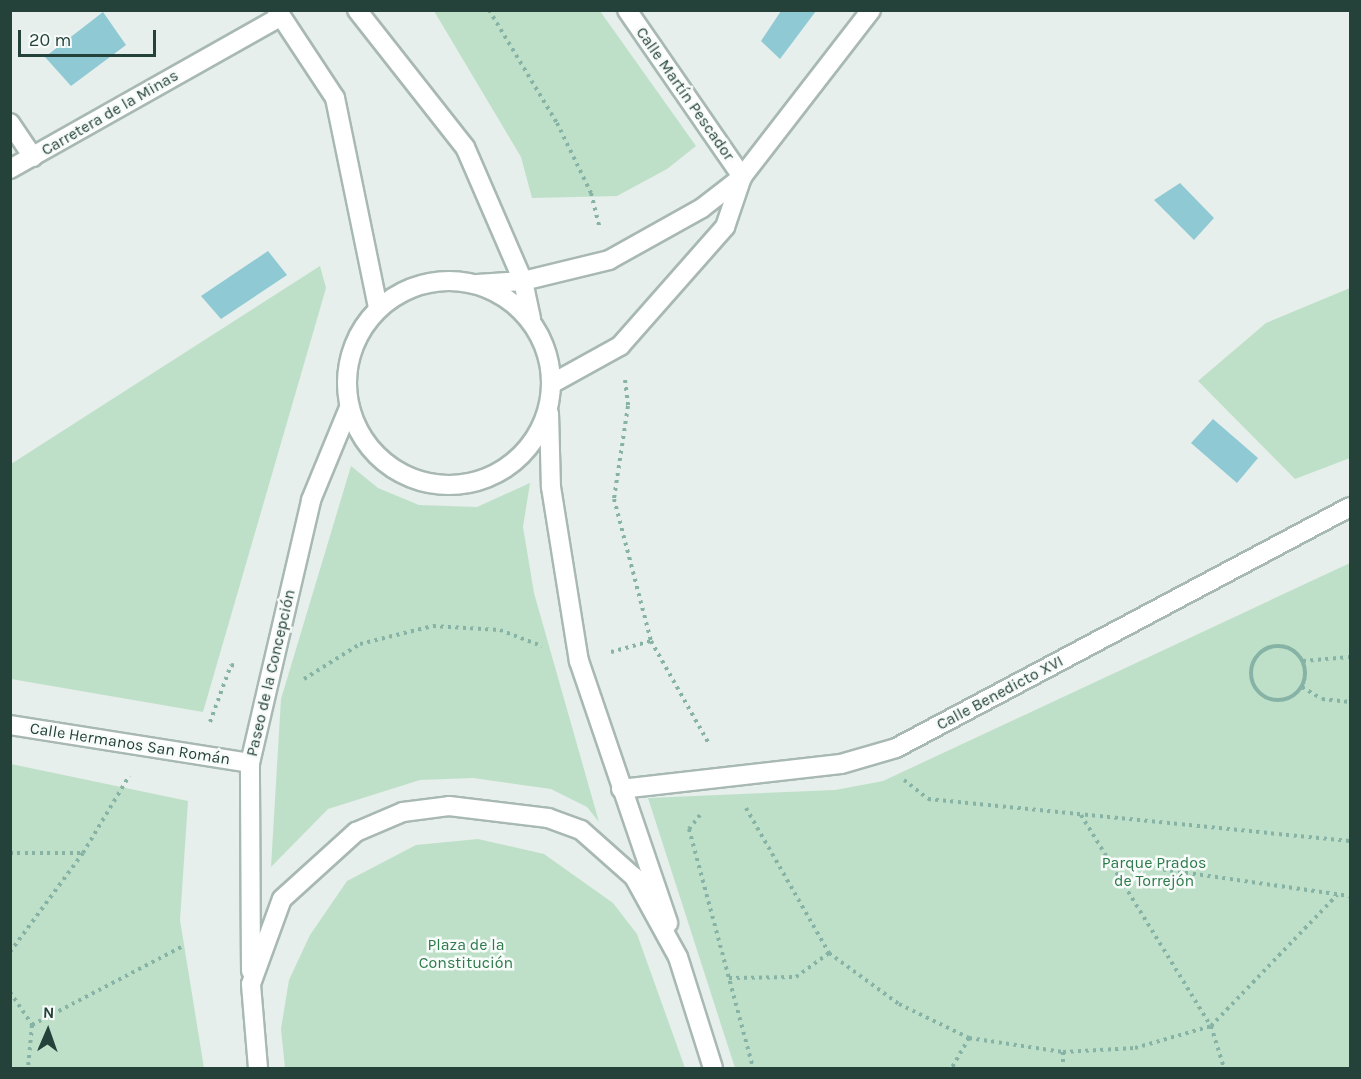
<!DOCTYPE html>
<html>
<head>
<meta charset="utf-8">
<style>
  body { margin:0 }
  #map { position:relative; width:1361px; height:1079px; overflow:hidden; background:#e6efeb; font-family:Karla,sans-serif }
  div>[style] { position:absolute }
  .green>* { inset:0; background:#bfe0c8 }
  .water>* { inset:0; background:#8ec9d4 }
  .path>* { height:4px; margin-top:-2px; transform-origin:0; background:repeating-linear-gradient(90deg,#86b3a5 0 3px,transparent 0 7.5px) }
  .path>.ring { margin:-2px; padding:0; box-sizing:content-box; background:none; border:4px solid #86b3a5; border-radius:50% }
  .roads { filter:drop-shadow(2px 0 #a8b8b2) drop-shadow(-2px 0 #a8b8b2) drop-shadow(0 2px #a8b8b2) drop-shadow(0 -2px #a8b8b2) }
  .street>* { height:18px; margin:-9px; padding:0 9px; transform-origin:9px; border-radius:9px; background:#fff }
  .secondary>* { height:18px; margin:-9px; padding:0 9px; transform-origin:9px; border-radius:9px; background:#fff }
  .secondary>.ring { margin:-9px; padding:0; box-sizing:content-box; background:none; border:18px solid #fff; border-radius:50% }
  span { translate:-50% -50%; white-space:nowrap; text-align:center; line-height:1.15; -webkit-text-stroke:5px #f7fbf9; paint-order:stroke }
  .street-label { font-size:16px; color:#24423a }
  .park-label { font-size:16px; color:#2d7a4b }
  .frame { position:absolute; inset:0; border:12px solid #24423a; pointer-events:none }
  .north { position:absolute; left:18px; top:1001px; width:60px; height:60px; -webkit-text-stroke:4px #f7fbf9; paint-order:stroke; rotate:2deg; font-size:16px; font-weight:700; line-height:24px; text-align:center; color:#24423a }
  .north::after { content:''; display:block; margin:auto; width:21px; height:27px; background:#24423a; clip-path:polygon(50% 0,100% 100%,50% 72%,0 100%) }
  .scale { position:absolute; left:18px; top:30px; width:138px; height:27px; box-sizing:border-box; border:3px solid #24423a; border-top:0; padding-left:8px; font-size:18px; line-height:21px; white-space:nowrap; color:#24423a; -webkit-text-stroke:4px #f7fbf9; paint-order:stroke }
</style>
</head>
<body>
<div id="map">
  <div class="green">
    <i style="clip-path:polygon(434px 11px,600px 11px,696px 146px,667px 169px,617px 196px,532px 198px,521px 157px)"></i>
    <i style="clip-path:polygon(320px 266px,326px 288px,203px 712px,11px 679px,11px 464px)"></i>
    <i style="clip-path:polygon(1350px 288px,1350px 458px,1295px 479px,1198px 381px,1266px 323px)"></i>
    <i style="clip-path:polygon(351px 466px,378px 488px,419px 505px,477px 507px,530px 483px,523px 527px,534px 593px,599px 822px,587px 807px,551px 789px,473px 778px,420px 780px,328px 809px,271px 867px,281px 699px)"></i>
    <i style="clip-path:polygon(1350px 563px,1350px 1068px,735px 1068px,648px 798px,835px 790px,883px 781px)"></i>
    <i style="clip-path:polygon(11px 764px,188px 801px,180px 920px,204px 1068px,11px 1068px)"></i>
    <i style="clip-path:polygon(478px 839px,544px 854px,613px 903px,637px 934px,685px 1068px,285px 1068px,281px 1029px,289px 980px,310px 935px,347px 881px,416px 845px)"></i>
  </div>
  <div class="water">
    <i style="clip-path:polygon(781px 11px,816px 11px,780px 59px,761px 41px)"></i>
    <i style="clip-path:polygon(103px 12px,126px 45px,71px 86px,45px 57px)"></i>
    <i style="clip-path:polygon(1180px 183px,1214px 218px,1194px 240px,1154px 200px)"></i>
    <i style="clip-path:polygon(268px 251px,287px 275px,221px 319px,201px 296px)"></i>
    <i style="clip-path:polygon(1213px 419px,1258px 458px,1237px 483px,1191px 443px)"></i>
  </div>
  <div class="path">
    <i style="left:489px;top:10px;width:132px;rotate:59deg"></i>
    <i style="left:557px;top:123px;width:78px;rotate:64.1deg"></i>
    <i style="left:591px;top:193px;width:36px;rotate:76deg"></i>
    <i style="left:625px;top:380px;width:26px;rotate:83deg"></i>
    <i style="left:628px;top:406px;width:94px;rotate:98.6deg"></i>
    <i style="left:614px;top:499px;width:147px;rotate:75.4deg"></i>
    <i style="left:651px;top:641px;width:118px;rotate:60.6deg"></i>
    <i class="ring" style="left:1251px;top:646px;width:50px;height:50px"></i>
    <i style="left:611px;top:652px;width:41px;rotate:-15.4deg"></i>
    <i style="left:1303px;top:661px;width:47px;rotate:-4.9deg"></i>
    <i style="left:304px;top:679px;width:66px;rotate:-32deg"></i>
    <i style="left:360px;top:644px;width:75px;rotate:-13.9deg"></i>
    <i style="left:433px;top:626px;width:67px;rotate:3.4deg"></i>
    <i style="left:500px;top:630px;width:45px;rotate:20.9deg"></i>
    <i style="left:1302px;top:687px;width:23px;rotate:31deg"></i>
    <i style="left:1322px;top:699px;width:28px;rotate:6deg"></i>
    <i style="left:210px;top:722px;width:61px;rotate:-69.8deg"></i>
    <i style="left:231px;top:665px;width:7px;rotate:8deg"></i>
    <i style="left:904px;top:780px;width:31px;rotate:38deg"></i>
    <i style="left:928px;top:799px;width:424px;rotate:5.7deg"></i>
    <i style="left:746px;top:808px;width:167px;rotate:60.2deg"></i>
    <i style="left:700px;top:815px;width:18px;rotate:128deg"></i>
    <i style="left:689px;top:829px;width:247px;rotate:75deg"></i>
    <i style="left:1081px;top:815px;width:248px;rotate:58.4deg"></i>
    <i style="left:1211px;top:1026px;width:44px;rotate:72.8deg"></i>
    <i style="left:10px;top:853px;width:72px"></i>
    <i style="left:1111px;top:862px;width:241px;rotate:8.1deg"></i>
    <i style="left:10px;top:952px;width:123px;rotate:-53.6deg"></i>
    <i style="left:83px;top:853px;width:90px;rotate:-59.1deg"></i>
    <i style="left:729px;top:978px;width:67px;rotate:-0.9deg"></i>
    <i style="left:796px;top:977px;width:41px;rotate:-36deg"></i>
    <i style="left:829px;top:953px;width:87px;rotate:36.1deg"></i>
    <i style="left:899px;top:1004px;width:78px;rotate:25.9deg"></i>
    <i style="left:969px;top:1038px;width:34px;rotate:120deg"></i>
    <i style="left:10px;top:992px;width:40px;rotate:56deg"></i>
    <i style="left:32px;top:1025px;width:43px;rotate:95.3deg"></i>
    <i style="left:32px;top:1025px;width:170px;rotate:-27.6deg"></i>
    <i style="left:969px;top:1038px;width:95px;rotate:8.5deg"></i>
    <i style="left:1063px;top:1052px;width:16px;rotate:90deg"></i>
    <i style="left:1063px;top:1052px;width:72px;rotate:-3.2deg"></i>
    <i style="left:1135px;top:1048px;width:79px;rotate:-16.1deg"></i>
    <i style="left:1211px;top:1026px;width:182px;rotate:-46.1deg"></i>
  </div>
  <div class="roads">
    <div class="street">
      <i style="left:627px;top:10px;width:203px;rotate:55.4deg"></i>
      <i style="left:10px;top:123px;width:41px;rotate:55.9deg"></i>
      <i style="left:10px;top:169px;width:311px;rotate:-29.4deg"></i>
      <i style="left:477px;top:284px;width:46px;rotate:-3.7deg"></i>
      <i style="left:523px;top:281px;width:89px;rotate:-13.7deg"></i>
      <i style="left:609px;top:260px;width:107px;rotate:-29.2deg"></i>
      <i style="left:702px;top:208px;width:51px;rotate:-37.8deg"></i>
      <i style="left:742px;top:177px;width:211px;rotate:-52.3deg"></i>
      <i style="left:553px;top:383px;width:77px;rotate:-28.9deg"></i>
      <i style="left:620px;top:346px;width:159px;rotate:-48.6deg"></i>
      <i style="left:725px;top:227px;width:53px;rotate:-71.2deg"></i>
      <i style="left:10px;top:725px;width:243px;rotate:9deg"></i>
      <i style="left:621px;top:789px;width:221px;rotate:-6.5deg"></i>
      <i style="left:841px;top:764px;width:57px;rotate:-16.2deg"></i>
      <i style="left:896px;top:748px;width:514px;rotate:-27.96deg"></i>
    </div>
    <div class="secondary">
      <i style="left:277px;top:10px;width:105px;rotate:56.6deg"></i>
      <i style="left:335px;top:98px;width:214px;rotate:78.4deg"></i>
      <i style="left:357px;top:10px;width:174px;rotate:51.8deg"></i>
      <i style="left:465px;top:147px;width:146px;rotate:66.6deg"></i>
      <i style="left:523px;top:281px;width:39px;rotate:78deg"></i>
      <i class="ring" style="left:347px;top:281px;width:186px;height:186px"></i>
      <i style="left:549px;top:413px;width:74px;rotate:88.5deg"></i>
      <i style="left:551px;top:487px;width:176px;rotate:80.9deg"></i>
      <i style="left:579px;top:661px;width:277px;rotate:71.2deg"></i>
      <i style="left:251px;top:971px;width:208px;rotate:-90.3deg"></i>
      <i style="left:250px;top:763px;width:270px;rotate:-76.9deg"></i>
      <i style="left:311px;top:500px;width:100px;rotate:-67.6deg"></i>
      <i style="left:258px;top:1068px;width:84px;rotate:-94.8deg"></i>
      <i style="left:251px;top:984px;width:90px;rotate:-70deg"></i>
      <i style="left:282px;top:899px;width:100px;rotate:-42.2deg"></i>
      <i style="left:356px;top:832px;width:51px;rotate:-23.1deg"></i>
      <i style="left:403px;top:812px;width:46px;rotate:-7.4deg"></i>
      <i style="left:449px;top:806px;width:100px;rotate:6.9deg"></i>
      <i style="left:548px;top:818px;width:35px;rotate:20deg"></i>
      <i style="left:581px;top:830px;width:71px;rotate:41.6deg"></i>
      <i style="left:634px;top:877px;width:91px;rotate:61.2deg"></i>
      <i style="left:678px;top:957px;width:116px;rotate:72.5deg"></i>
    </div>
  </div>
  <div class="street-label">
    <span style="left:685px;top:94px;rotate:55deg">Calle Martín Pescador</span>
    <span style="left:110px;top:113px;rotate:-30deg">Carretera de la Minas</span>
    <span style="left:271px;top:673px;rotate:-77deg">Paseo de la Concepción</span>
    <span style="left:1000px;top:693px;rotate:-28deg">Calle Benedicto XVI</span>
    <span style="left:130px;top:744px;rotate:9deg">Calle Hermanos San Román</span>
  </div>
  <div class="park-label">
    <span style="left:1154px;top:872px">Parque Prados<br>de Torrejón</span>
    <span style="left:466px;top:954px">Plaza de la<br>Constitución</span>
  </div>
  <div class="frame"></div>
  <div class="north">N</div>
  <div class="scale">20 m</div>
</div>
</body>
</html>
